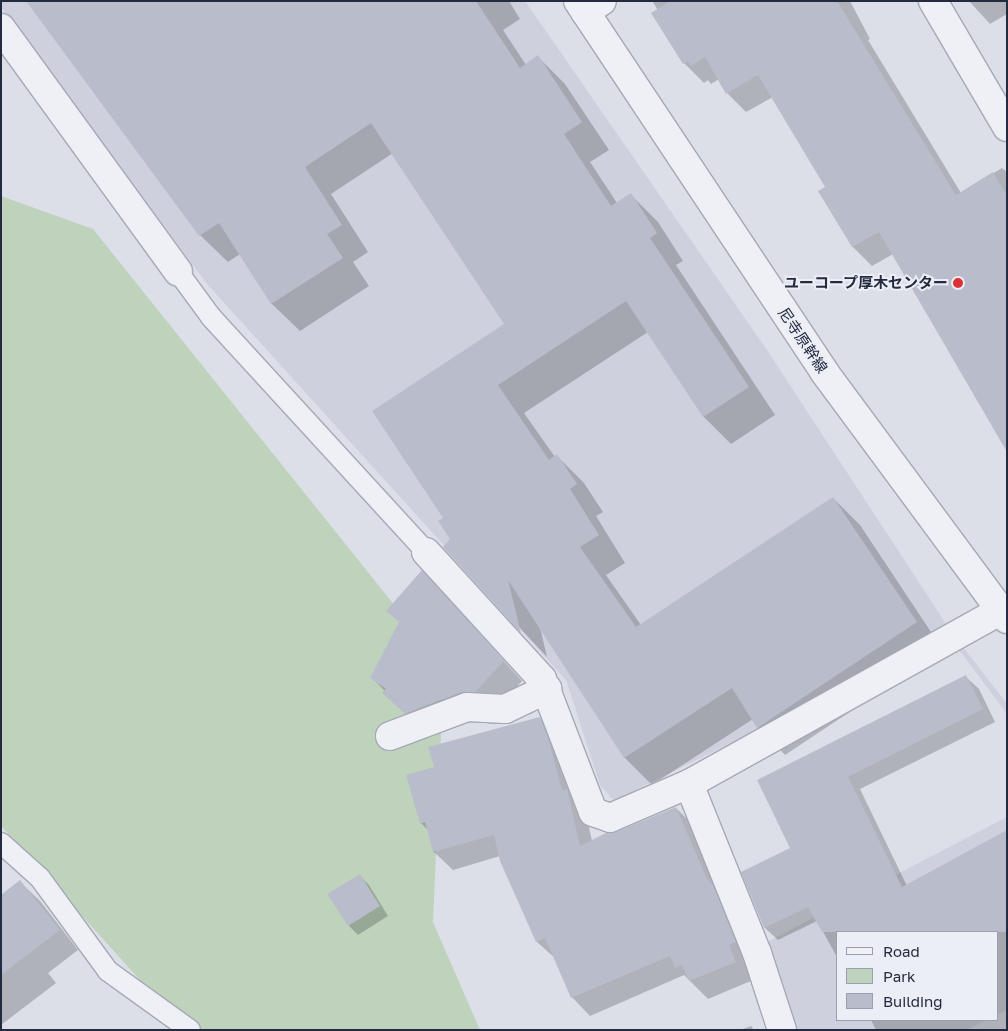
<!DOCTYPE html>
<html>
<head>
<meta charset="utf-8">
<style>
  body { margin:0 }
  #map { position:relative; width:1008px; height:1031px; overflow:hidden; background:#dcdfe8; font-family:"Golos Text","Noto Sans JP",sans-serif }
  div>[style] { position:absolute }
  .built>* { inset:0; background:#ced1dd }
  .green>* { inset:0; background:#bfd3bc }
  .shadow>* { inset:0; background:#0003 }
  .building>* { inset:0; background:#b9bdcb }
  .roads { filter:drop-shadow(1px 0 #a5a9b5) drop-shadow(-1px 0 #a5a9b5) drop-shadow(0 1px #a5a9b5) drop-shadow(0 -1px #a5a9b5) }
  .service>* { height:20px; margin:-10px; padding:0 10px; transform-origin:10px; border-radius:10px; background:#eff0f6 }
  .minor>* { height:28px; margin:-14px; padding:0 14px; transform-origin:14px; border-radius:14px; background:#eff0f6 }
  .tertiary>* { height:28px; margin:-14px; padding:0 14px; transform-origin:14px; border-radius:14px; background:#eff0f6 }
  .dots>* { width:14px; height:14px; translate:-50% -50%; box-sizing:border-box; border:2px solid #ebeef5; border-radius:50% }
  span { translate:-50% -50%; white-space:nowrap; text-align:center; line-height:1.15; -webkit-text-stroke:4px #ebeef5; paint-order:stroke }
  .poi-label { font-size:15px; color:#242a3f; font-weight:700 }
  .right { translate:-100% -50%; text-align:right }
  .street-label { font-size:15px; color:#242a3f }
  .frame { position:absolute; inset:0; border:2px solid #242a3f; pointer-events:none }
  .legend { position:absolute; left:836px; top:931px; width:162px; height:90px; box-sizing:border-box; background:#ebeef5; border:1px solid #9ba0ac; margin:0; padding:6px 9px; list-style:none; font-size:15px; color:#242a3f }
  .legend li { display:flex; align-items:center; gap:10px; height:25px }
  .legend b { width:25px; border:1px solid #9ba0ac }
</style>
</head>
<body>
<div id="map">
  <div class="built">
    <i style="clip-path:polygon(1px 1px,525px 1px,767px 350px,950px 630px,1007px 704px,1007px 714px,948px 635px,614px 801px,600px 785px,566px 680px,207px 284px,1px 7px)"></i>
    <i style="clip-path:polygon(1007px 817px,1007px 1010px,997px 1015px,997px 932px,837px 932px,837px 1020px,987px 1020px,966px 1030px,793px 1030px,767px 942px)"></i>
  </div>
  <div class="green">
    <i style="clip-path:polygon(1px 196px,93px 229px,444px 667px,433px 922px,480px 1030px,185px 1030px,1px 826px)"></i>
  </div>
  <div class="shadow">
    <i style="clip-path:polygon(28px 1px,509px 1px,520px 19px,503px 30px,526px 65px,538px 57px,565px 84px,609px 150px,590px 162px,617px 203px,631px 195px,658px 222px,683px 261px,676px 265px,775px 415px,731px 444px,704px 417px,648px 332px,524px 413px,555px 457px,557px 456px,584px 483px,603px 512px,596px 516px,625px 563px,606px 575px,641px 625px,833px 498px,860px 525px,943px 650px,785px 755px,758px 727px,753px 719px,652px 785px,625px 758px,540px 627px,547px 657px,444px 547px,451px 539px,444px 518px,506px 324px,393px 153px,331px 194px,368px 252px,353px 262px,369px 286px,300px 331px,272px 304px,240px 254px,228px 262px,200px 235px)"></i>
    <i style="clip-path:polygon(652px 1px,850px 1px,870px 39px,868px 40px,961px 193px,1002px 168px,1007px 172px,1007px 449px,893px 254px,872px 266px,853px 247px,820px 192px,827px 188px,773px 97px,746px 112px,727px 93px,719px 79px,711px 84px,708px 80px,704px 83px,684px 63px,653px 13px,658px 10px)"></i>
    <i style="clip-path:polygon(969px 1px,1007px 1px,1007px 14px,990px 24px)"></i>
    <i style="clip-path:polygon(441px 591px,522px 681px,495px 711px,425px 732px,384px 693px,385px 691px,372px 678px)"></i>
    <i style="clip-path:polygon(966px 677px,979px 689px,995px 722px,860px 789px,907px 886px,1007px 843px,1007px 1030px,876px 1030px,871px 1020px,997px 1020px,997px 932px,837px 932px,837px 957px,817px 921px,778px 940px,765px 928px,743px 872px,792px 848px,759px 780px)"></i>
    <i style="clip-path:polygon(539px 718px,558px 736px,585px 809px,592px 841px,616px 834px,676px 808px,694px 826px,753px 980px,708px 999px,684px 975px,590px 1016px,572px 997px,556px 959px,537px 942px,500px 856px,453px 870px,434px 852px,428px 830px,421px 823px,436px 767px)"></i>
    <i style="clip-path:polygon(360px 876px,369px 885px,388px 916px,358px 935px,349px 926px)"></i>
    <i style="clip-path:polygon(20px 882px,40px 901px,78px 950px,48px 973px,56px 983px,1px 1025px,1px 896px)"></i>
    <i style="clip-path:polygon(751px 1026px,754px 1030px,740px 1030px)"></i>
  </div>
  <div class="building">
    <i style="clip-path:polygon(26px 1px,476px 1px,520px 68px,538px 55px,582px 122px,564px 134px,611px 206px,631px 193px,657px 233px,650px 238px,749px 387px,703px 417px,626px 301px,498px 385px,549px 460px,557px 454px,577px 484px,570px 489px,599px 535px,580px 547px,636px 627px,833px 497px,917px 622px,757px 728px,732px 688px,624px 758px,508px 580px,521px 633px,443px 547px,450px 539px,438px 521px,443px 518px,372px 411px,504px 324px,371px 123px,305px 167px,342px 225px,327px 234px,343px 258px,271px 304px,219px 223px,199px 236px)"></i>
    <i style="clip-path:polygon(670px 1px,837px 1px,956px 195px,993px 172px,1007px 196px,1007px 452px,879px 232px,852px 247px,818px 191px,825px 187px,758px 75px,726px 94px,705px 57px,691px 66px,688px 61px,683px 64px,651px 13px)"></i>
    <i style="clip-path:polygon(422px 570px,504px 661px,475px 692px,461px 692px,405px 714px,382px 693px,386px 689px,370px 678px,399px 622px,386px 611px)"></i>
    <i style="clip-path:polygon(966px 675px,983px 709px,848px 777px,902px 887px,1007px 830px,1007px 932px,822px 932px,808px 907px,764px 928px,741px 872px,790px 848px,757px 780px)"></i>
    <i style="clip-path:polygon(540px 717px,549px 741px,562px 790px,567px 789px,580px 846px,606px 833px,616px 832px,676px 807px,707px 879px,713px 885px,736px 942px,729px 945px,736px 962px,689px 981px,682px 965px,675px 968px,670px 956px,571px 998px,545px 938px,536px 942px,500px 861px,494px 835px,433px 852px,425px 822px,420px 824px,406px 775px,434px 767px,428px 747px)"></i>
    <i style="clip-path:polygon(360px 874px,380px 906px,348px 926px,327px 894px)"></i>
    <i style="clip-path:polygon(20px 880px,60px 930px,1px 975px,1px 895px)"></i>
  </div>
  <div class="roads">
    <div class="service">
      <i style="left:178px;top:272px;width:56px;rotate:53.7deg"></i>
      <i style="left:211px;top:317px;width:319px;rotate:47.5deg"></i>
      <i style="left:1px;top:843px;width:52px;rotate:41.9deg"></i>
      <i style="left:40px;top:878px;width:115px;rotate:53.8deg"></i>
      <i style="left:108px;top:971px;width:101px;rotate:35.7deg"></i>
    </div>
    <div class="minor">
      <i style="left:933px;top:1px;width:146px;rotate:59.6deg"></i>
      <i style="left:585px;top:12px;width:20px;rotate:-33deg"></i>
      <i style="left:1px;top:28px;width:301px;rotate:54deg"></i>
      <i style="left:426px;top:552px;width:172px;rotate:47.6deg"></i>
      <i style="left:542px;top:679px;width:142px;rotate:69deg"></i>
      <i style="left:593px;top:812px;width:18px;rotate:19deg"></i>
      <i style="left:610px;top:818px;width:86px;rotate:-23.3deg"></i>
      <i style="left:689px;top:784px;width:356px;rotate:-29.1deg"></i>
      <i style="left:390px;top:736px;width:82px;rotate:-20.6deg"></i>
      <i style="left:467px;top:707px;width:38px;rotate:3deg"></i>
      <i style="left:505px;top:709px;width:47px;rotate:-25.5deg"></i>
      <i style="left:689px;top:784px;width:182px;rotate:68.1deg"></i>
      <i style="left:757px;top:953px;width:81px;rotate:72deg"></i>
    </div>
    <div class="tertiary">
      <i style="left:578px;top:1px;width:447px;rotate:56.4deg"></i>
      <i style="left:825px;top:373px;width:306px;rotate:53.5deg"></i>
    </div>
  </div>
  <div class="dots">
    <i style="left:958px;top:283px;background:#db3335"></i>
  </div>
  <div class="poi-label">
    <span class="right" style="left:948px;top:283px">ユーコープ厚木センター</span>
  </div>
  <div class="street-label">
    <span style="left:803px;top:340px;rotate:56deg">尼寺原幹線</span>
  </div>
  <div class="frame"></div>
  <ul class="legend">
  <li><b style="height:6px;background:#eff0f6"></b>Road</li>
  <li><b style="height:14px;background:#bfd3bc"></b>Park</li>
  <li><b style="height:14px;background:#b9bdcb"></b>Building</li>
  </ul>
</div>
</body>
</html>
